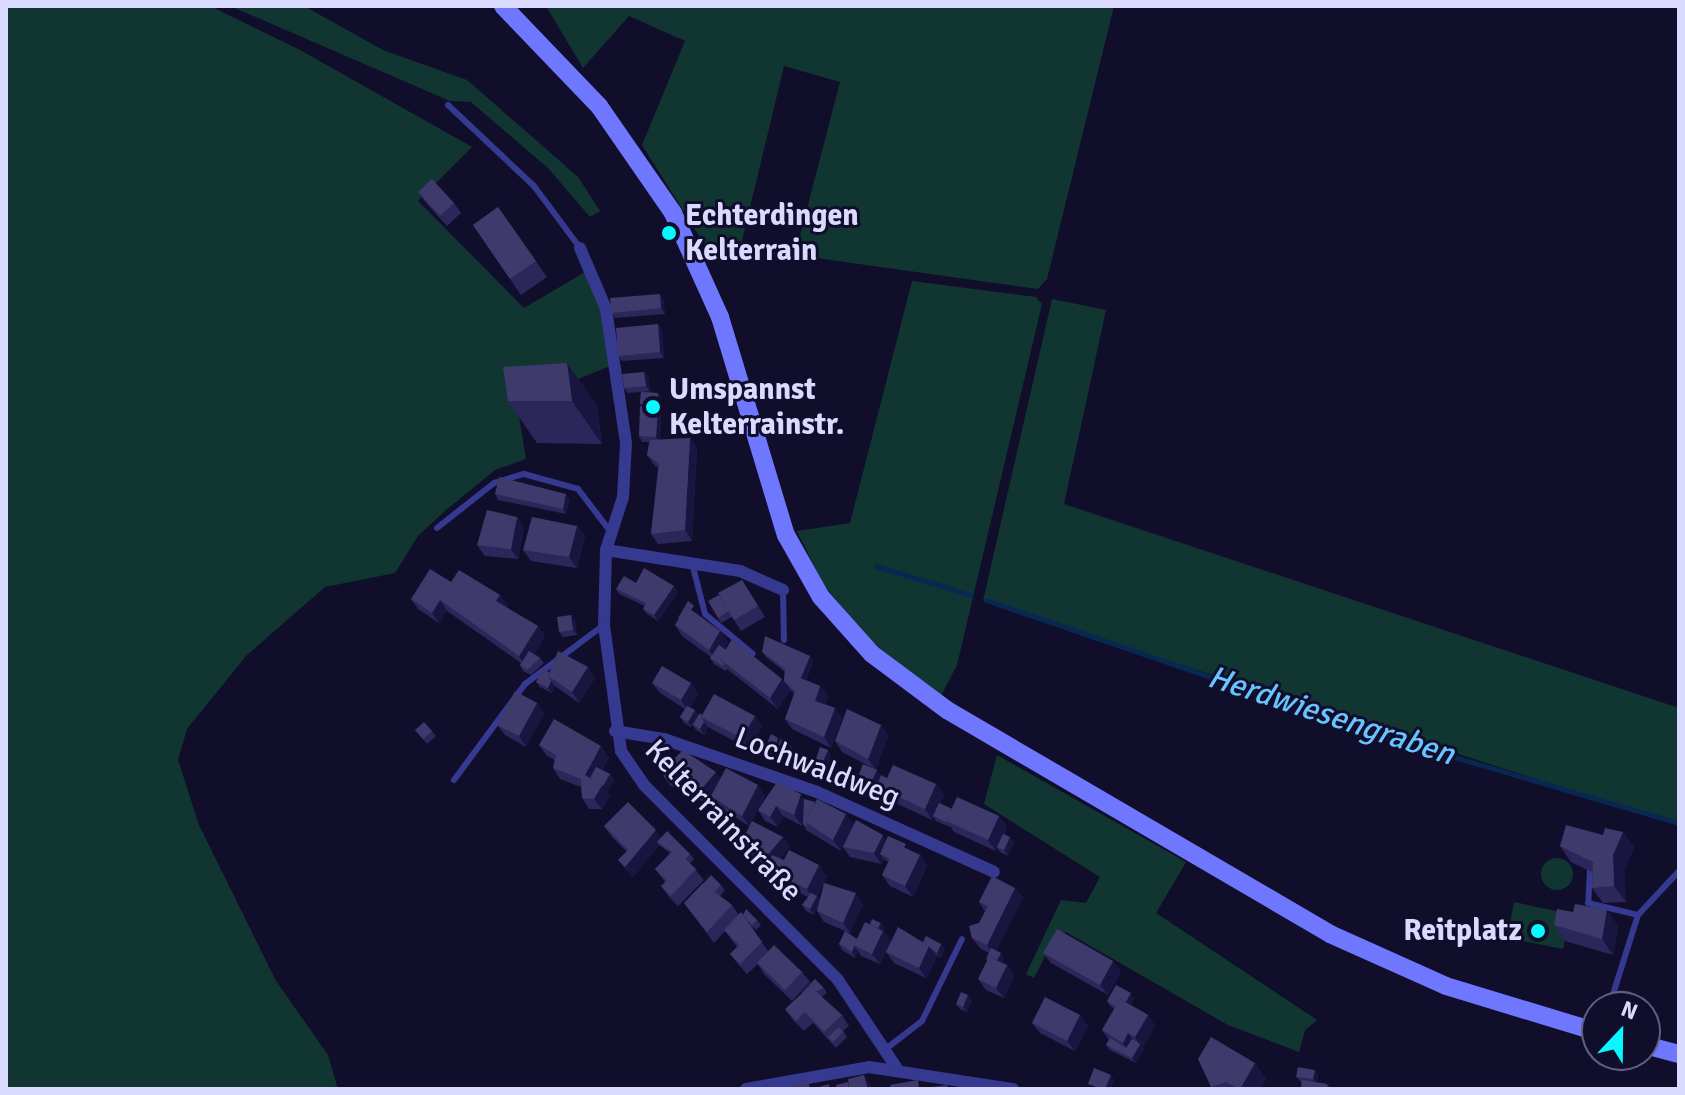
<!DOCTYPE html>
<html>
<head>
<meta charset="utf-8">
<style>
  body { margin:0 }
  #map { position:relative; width:1685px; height:1095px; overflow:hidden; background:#110e2c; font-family:Signika,sans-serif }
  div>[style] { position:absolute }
  .green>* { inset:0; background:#113632 }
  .round { border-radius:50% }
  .stream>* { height:5px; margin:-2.5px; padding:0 2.5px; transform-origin:2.5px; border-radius:2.5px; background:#082851 }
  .lane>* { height:6px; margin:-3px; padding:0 3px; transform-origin:3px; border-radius:3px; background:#35398f }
  .street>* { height:12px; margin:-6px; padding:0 6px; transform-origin:6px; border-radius:6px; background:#35398f }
  .secondary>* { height:18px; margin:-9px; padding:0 9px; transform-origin:9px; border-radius:9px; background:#7077ff }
  .wall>* { inset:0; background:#2c265a }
  .shaded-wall>* { inset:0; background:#191540 }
  .building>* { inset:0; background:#3f3a6c }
  .dots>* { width:22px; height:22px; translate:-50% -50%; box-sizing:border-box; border:4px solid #110e2c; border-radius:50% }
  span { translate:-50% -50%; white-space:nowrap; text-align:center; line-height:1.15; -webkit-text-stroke:6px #110e2c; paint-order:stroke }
  .poi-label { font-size:30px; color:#dad9ff; font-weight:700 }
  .left { translate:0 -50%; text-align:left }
  .right { translate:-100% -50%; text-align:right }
  .street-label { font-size:30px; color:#dad9ff }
  .water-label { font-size:32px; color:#67c4ff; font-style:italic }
  .frame { position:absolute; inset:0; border:8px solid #dad9ff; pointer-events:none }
  .north { position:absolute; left:1581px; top:991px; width:80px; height:80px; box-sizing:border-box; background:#110e2c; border:2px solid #615f80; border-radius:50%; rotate:22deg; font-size:22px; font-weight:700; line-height:32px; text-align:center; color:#dad9ff }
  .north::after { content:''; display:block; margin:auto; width:28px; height:36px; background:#05f9ff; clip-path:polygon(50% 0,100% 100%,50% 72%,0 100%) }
</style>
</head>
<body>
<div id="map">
  <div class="green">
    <i style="clip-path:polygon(6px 6px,210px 6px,300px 50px,472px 147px,418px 201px,524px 308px,585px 272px,601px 308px,610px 366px,517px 404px,526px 459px,495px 470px,446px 510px,418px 536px,395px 573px,325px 587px,246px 656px,187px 729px,178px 760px,199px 825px,276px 981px,328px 1055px,338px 1089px,6px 1089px)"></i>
    <i style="clip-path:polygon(230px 6px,304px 6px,383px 50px,467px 80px,578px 177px,600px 211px,590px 217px,548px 168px,471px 102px,450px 101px)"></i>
    <i style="clip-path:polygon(546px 6px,1114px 6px,1047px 279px,1038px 289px,795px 255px,840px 82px,784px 66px,740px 249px,706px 247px,642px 145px,685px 41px,629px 16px,583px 68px)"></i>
    <i style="clip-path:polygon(912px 281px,1036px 297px,1042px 304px,957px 665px,941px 696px,867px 638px,823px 584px,797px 531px,850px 523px)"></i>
    <i style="clip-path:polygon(1052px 299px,1106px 310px,1064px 504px,1679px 708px,1679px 825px,983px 601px)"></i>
    <i style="clip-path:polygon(997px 755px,1186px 862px,1156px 913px,1317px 1020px,1305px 1030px,1299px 1052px,1228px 1025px,1066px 932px,1055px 937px,1034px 978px,1026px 974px,1061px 900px,1086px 903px,1100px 877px,984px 804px)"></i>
    <i class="round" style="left:1541px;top:858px;width:32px;height:32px"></i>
    <i style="clip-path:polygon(1514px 902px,1570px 914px,1563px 949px,1507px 938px)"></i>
  </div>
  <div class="stream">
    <i style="left:876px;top:566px;width:99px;rotate:17deg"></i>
    <i style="left:986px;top:600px;width:430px;rotate:18.9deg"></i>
    <i style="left:1393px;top:739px;width:298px;rotate:16.4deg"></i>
  </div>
  <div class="lane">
    <i style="left:448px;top:105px;width:118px;rotate:43.3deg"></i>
    <i style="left:534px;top:186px;width:77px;rotate:53.4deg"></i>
    <i style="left:437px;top:528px;width:73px;rotate:-38.3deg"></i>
    <i style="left:494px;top:483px;width:31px;rotate:-17deg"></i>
    <i style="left:524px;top:474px;width:56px;rotate:15.5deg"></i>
    <i style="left:578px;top:489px;width:53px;rotate:52.7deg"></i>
    <i style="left:692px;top:563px;width:53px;rotate:75.7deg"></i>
    <i style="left:705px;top:614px;width:62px;rotate:39.8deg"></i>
    <i style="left:783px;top:590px;width:50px;rotate:88.9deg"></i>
    <i style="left:454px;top:780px;width:119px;rotate:-53.5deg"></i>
    <i style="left:525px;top:684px;width:99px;rotate:-36.8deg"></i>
    <i style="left:1590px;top:870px;width:33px;rotate:93deg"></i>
    <i style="left:1588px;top:903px;width:51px;rotate:13.5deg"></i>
    <i style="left:1609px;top:1007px;width:96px;rotate:-72.5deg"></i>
    <i style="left:1638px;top:915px;width:60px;rotate:-47deg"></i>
    <i style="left:887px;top:1048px;width:44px;rotate:-37.6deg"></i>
    <i style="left:922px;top:1021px;width:91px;rotate:-64deg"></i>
  </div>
  <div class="street">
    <i style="left:580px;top:248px;width:66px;rotate:66.9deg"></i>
    <i style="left:606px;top:309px;width:135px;rotate:81.5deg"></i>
    <i style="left:626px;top:443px;width:54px;rotate:93.2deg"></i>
    <i style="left:623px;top:497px;width:56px;rotate:107.8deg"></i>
    <i style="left:606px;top:550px;width:75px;rotate:91.5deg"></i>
    <i style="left:604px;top:625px;width:127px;rotate:82.3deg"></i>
    <i style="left:621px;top:751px;width:41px;rotate:55.9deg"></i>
    <i style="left:644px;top:785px;width:275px;rotate:45.1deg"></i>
    <i style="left:838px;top:980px;width:105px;rotate:56.3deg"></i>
    <i style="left:606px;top:550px;width:136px;rotate:8.9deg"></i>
    <i style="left:740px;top:571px;width:47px;rotate:23.8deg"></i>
    <i style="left:615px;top:731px;width:50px;rotate:9.3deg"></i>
    <i style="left:664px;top:739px;width:162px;rotate:19.1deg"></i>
    <i style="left:817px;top:792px;width:194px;rotate:24.3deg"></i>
    <i style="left:746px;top:1089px;width:125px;rotate:-10.1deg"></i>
    <i style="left:869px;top:1067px;width:146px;rotate:8.7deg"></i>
  </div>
  <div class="secondary">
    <i style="left:503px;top:6px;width:139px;rotate:46.2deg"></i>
    <i style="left:599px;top:106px;width:130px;rotate:55.3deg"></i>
    <i style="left:673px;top:213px;width:114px;rotate:65.7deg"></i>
    <i style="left:720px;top:317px;width:228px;rotate:73.2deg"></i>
    <i style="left:786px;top:535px;width:71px;rotate:60.6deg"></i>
    <i style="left:821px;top:597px;width:76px;rotate:48.2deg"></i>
    <i style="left:872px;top:654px;width:94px;rotate:36.7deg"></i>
    <i style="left:947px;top:710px;width:444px;rotate:30.3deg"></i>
    <i style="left:1330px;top:934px;width:127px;rotate:24.1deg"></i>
    <i style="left:1446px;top:986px;width:158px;rotate:16.9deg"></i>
    <i style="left:1645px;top:1045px;width:35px;rotate:15deg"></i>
  </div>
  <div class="wall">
    <i style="clip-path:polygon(418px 192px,454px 203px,461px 213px,447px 226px,426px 203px)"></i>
    <i style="clip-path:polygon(498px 207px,547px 277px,521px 295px,473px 225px)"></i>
    <i style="clip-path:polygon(663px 299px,665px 314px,615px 318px,612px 313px)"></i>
    <i style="clip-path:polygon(658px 324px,662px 330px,664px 358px,622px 361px,618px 356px)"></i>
    <i style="clip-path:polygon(567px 363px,597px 406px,602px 444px,537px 443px,508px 401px)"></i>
    <i style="clip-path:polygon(644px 372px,648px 377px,650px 391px,642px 392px,658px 393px,662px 398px,661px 410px,660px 410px,661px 412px,660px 440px,690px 438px,697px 448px,692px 541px,658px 544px,651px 534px,658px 468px,655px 466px,647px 455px,649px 442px,642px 442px,639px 436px,642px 406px,640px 404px,641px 392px,628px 393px,624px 388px)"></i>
    <i style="clip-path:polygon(495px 494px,570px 500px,566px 514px,498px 500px)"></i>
    <i style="clip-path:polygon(517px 517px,524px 528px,518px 559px,485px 556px,477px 545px)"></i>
    <i style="clip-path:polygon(577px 526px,585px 536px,577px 568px,531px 561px,523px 550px)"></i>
    <i style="clip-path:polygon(742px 580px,765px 617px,741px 631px,732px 617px,721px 623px,718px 618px)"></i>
    <i style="clip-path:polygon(451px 582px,508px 605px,506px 607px,538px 626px,545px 637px,534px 654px,540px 658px,544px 663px,531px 675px,523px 671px,520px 665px,521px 663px,447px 611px,439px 623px,418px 609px,411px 599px)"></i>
    <i style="clip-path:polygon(636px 583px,678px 592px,658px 621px,647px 614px,643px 609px,645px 606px,619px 594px,616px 589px)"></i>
    <i style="clip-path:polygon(698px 611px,696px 613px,720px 631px,728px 642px,724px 649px,784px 681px,785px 672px,766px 657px,762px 652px,810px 656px,813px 661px,806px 680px,820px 686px,828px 696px,825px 704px,835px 708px,842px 718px,831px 748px,792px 729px,785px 719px,794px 693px,790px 690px,778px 709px,727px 669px,726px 671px,714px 664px,710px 658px,711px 657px,682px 636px,675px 625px)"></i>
    <i style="clip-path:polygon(571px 615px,575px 620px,577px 635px,563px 637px,559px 632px)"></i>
    <i style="clip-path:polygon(549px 672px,595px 678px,579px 703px,555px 686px,552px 693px,540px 687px,536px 682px)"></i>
    <i style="clip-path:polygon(652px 683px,691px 683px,698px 694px,690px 707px,698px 715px,755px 716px,762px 727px,749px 749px,708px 727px,704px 735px,696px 730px,693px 725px,691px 727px,684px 723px,680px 717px,685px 709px,660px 693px)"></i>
    <i style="clip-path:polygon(537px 703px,544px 714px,526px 747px,505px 735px,497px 725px)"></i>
    <i style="clip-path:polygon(881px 725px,888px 736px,876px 769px,880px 775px,873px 791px,860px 785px,857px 780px,873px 768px,842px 752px,835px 741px)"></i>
    <i style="clip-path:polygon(415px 730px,432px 731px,436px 736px,427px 744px)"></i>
    <i style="clip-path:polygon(780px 740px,788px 742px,792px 747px,787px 761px,779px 758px,777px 755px,777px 757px,769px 754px,765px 748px)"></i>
    <i style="clip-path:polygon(539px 745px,609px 757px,602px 770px,610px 774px,614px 780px,607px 792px,610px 796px,602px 809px,589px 809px,582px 798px,581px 787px,560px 779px,553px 768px,555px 760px,547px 756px)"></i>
    <i style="clip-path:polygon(828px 750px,831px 756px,826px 770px,819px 767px,815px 762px)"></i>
    <i style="clip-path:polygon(669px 764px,720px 779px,765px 796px,749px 826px,719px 807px,712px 797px,706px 803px,671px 786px,663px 776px,673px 769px)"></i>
    <i style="clip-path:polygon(887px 778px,936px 784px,944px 795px,940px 803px,952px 809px,999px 816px,1007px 826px,1004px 834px,1014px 842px,1008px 856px,1000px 852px,997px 848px,996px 851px,954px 832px,950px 826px,950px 827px,936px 821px,934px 817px,932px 820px,889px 800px,886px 796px,886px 797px,879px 794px,875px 789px)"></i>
    <i style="clip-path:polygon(805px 799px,854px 824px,886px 840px,910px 850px,909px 850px,920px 855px,927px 866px,913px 897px,890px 886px,882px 875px,888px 862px,884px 859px,881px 864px,850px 857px,843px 847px,848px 835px,841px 851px,806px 830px,803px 823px,802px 826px,783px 816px,778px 827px,765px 821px,758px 810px)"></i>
    <i style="clip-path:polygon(604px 826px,661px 838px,690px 854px,694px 859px,690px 863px,704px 880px,678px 906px,669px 897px,661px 886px,665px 882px,655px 869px,670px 853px,659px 845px,633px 877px,618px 860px,627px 852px,612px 837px)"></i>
    <i style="clip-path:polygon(1623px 832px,1634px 847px,1624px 871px,1626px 902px,1603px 903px,1592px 888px,1592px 872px,1571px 862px,1560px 846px)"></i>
    <i style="clip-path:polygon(783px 837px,790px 847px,780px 859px,827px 876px,817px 896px,820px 900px,863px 904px,850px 933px,845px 931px,857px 939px,870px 924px,885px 928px,883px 931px,891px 941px,880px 964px,861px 956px,858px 951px,855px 958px,842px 950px,839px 944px,845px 931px,824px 922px,817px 911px,818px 907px,814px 915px,806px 911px,802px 905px,808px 897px,784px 885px,781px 880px,769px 874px,766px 869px,767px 866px,747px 856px,740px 845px)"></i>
    <i style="clip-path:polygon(721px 885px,725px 890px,720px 896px,732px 905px,739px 915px,757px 920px,761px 925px,756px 930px,749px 924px,768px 951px,802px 972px,810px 982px,792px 1001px,764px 974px,758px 964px,747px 974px,738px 964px,730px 954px,737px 947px,725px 931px,714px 943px,684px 903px)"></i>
    <i style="clip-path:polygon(1015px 888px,1023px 898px,996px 951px,1001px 953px,1004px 958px,1002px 963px,1007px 965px,1014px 976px,1004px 998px,986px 990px,978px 979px,987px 961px,989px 953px,980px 948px,972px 938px,985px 911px,979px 902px)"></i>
    <i style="clip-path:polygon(1573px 912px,1618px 926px,1613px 955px,1565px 941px,1554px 925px)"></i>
    <i style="clip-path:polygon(923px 942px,941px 944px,945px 949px,941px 958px,936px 955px,937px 956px,926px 978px,894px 963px,886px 952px)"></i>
    <i style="clip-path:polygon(1043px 953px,1113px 961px,1121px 972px,1108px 995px,1051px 963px)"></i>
    <i style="clip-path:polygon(824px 988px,827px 993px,821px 997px,842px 1015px,849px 1026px,843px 1031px,847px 1037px,836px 1048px,813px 1023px,804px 1031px,793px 1020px,785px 1009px)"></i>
    <i style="clip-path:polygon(1134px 998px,1131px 1005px,1148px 1015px,1155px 1026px,1143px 1047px,1144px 1049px,1136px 1063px,1110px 1050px,1106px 1045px,1109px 1040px,1102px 1030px,1114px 1009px,1110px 1006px,1107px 1001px)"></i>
    <i style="clip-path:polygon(972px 1000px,967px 1012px,960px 1009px,956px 1004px)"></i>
    <i style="clip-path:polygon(1032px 1023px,1088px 1026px,1075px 1051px,1040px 1033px)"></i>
    <i style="clip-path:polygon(1255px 1063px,1266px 1079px,1260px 1089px,1213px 1089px,1211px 1087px)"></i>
    <i style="clip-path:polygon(1315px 1070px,1318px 1075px,1317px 1083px,1327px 1084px,1331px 1089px,1301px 1089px,1301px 1082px,1296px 1077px)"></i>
  </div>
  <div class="shaded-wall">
    <i style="clip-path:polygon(660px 294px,663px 299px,665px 314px,661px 308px)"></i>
    <i style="clip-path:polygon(658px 324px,662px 330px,664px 358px,660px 352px)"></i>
    <i style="clip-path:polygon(567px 363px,597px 406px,602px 444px,572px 401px)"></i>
    <i style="clip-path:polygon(644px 372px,648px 377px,650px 391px,646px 386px)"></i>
    <i style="clip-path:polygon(658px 393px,662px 398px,661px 410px,658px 405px)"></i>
    <i style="clip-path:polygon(658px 407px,661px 412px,660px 442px,656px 437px)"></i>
    <i style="clip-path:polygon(690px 438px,697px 448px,692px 541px,685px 530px)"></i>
    <i style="clip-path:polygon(566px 494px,570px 500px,566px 514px,563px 509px)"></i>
    <i style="clip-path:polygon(517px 517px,524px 528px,518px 559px,511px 549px)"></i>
    <i style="clip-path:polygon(577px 526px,585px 536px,577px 568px,569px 557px)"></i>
    <i style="clip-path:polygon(674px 586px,678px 592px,658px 621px,654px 615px)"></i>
    <i style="clip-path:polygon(500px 595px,508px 605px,504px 612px,496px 601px)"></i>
    <i style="clip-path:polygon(440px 600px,447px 611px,439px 623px,432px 613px)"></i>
    <i style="clip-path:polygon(571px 615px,575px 620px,577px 635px,573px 630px)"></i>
    <i style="clip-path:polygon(538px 626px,545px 637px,526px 667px,519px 656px)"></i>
    <i style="clip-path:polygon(720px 631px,728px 642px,716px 661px,709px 650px)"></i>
    <i style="clip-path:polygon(810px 656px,813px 661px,799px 696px,796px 691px)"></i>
    <i style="clip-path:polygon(588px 667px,595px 678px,579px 703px,572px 692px)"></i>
    <i style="clip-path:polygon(782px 679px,790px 689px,778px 709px,770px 698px)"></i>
    <i style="clip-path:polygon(551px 681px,555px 686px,552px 693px,548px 688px)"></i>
    <i style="clip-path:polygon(691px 683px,698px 694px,688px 710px,681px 700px)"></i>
    <i style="clip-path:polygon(820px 686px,828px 696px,822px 711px,815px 701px)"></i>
    <i style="clip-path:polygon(537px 703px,544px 714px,526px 747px,519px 736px)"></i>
    <i style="clip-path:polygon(835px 708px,842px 718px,831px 748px,824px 737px)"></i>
    <i style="clip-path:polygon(695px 710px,698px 715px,691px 727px,688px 722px)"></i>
    <i style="clip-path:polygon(755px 716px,762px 727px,749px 749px,742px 738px)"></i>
    <i style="clip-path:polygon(704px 722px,708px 727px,704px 735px,700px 729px)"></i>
    <i style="clip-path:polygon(881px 725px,888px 736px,876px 770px,868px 759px)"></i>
    <i style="clip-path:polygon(778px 738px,782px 743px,776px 753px,777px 755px,777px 757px,773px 752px)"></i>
    <i style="clip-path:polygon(788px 742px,792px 747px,787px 761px,783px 755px)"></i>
    <i style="clip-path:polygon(601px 746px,609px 757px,594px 783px,585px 775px)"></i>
    <i style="clip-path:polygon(828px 750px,831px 756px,826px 770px,822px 764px)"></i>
    <i style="clip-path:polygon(877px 770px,880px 775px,873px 791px,869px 786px)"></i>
    <i style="clip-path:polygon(716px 772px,724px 783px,706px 803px,698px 793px)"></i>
    <i style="clip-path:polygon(610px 774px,614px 780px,607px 792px,610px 796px,602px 809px,594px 799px)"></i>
    <i style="clip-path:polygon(936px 784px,944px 795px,932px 820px,925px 809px)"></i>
    <i style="clip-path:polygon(758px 785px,765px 796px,749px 826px,742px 816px)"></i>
    <i style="clip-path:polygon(801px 794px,808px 804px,802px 826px,794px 815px)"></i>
    <i style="clip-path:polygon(776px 806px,783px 816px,778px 827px,770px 817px)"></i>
    <i style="clip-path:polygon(846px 814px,854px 825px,841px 851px,833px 840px)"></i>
    <i style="clip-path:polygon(999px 816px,1007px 826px,996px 851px,988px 840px)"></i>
    <i style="clip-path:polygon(656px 830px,663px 840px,657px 842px,659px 845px,633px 877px,625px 867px)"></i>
    <i style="clip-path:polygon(1623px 832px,1634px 847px,1624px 871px,1626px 902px,1614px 886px,1613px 855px)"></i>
    <i style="clip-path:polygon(883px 835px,890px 846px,880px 854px,884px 859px,881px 864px,874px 853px)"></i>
    <i style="clip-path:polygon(783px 837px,790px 847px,772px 869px,765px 858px)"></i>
    <i style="clip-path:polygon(1010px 837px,1014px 842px,1008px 856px,1004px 850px)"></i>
    <i style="clip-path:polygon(920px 855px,927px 866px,913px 897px,905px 886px)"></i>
    <i style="clip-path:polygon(819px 865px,827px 876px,814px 900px,807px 889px)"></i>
    <i style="clip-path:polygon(1015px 888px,1023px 898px,994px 955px,987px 945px)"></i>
    <i style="clip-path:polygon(856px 893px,863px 904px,850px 933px,843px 923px)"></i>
    <i style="clip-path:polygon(817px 896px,821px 901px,814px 915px,810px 909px)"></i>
    <i style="clip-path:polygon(1607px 910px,1618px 926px,1613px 955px,1602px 939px)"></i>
    <i style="clip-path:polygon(881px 923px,885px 928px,883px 931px,891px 941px,880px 964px,872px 954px,877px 931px)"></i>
    <i style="clip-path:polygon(941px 944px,945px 949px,941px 958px,937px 953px)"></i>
    <i style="clip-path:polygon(854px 946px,858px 951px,855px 958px,852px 952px)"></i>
    <i style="clip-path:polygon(929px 946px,937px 956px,926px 978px,919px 968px)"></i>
    <i style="clip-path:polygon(1001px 953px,1004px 958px,999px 969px,996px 963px)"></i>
    <i style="clip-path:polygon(1113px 961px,1121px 972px,1108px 995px,1100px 985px)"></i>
    <i style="clip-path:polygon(1007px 965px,1014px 976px,1004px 998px,996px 988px)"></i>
    <i style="clip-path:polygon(1131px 993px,1134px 998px,1125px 1015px,1121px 1010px)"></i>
    <i style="clip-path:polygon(968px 995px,972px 1000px,967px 1012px,963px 1007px)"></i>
    <i style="clip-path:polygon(1080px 1015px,1088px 1026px,1075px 1051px,1067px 1041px)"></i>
    <i style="clip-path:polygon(1148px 1015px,1155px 1026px,1143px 1047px,1144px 1049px,1136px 1063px,1132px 1058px,1140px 1045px,1135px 1037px)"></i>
    <i style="clip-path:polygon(1128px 1033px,1136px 1044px,1130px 1053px,1123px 1043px)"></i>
    <i style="clip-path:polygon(1255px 1063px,1266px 1079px,1260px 1089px,1240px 1089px)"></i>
    <i style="clip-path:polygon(1315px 1070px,1318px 1075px,1317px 1085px,1313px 1079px)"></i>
    <i style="clip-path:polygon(864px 1075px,871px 1085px,872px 1089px,868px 1089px)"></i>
    <i style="clip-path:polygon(1111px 1075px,1114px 1080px,1111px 1089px,1105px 1089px)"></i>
  </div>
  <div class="building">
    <i style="clip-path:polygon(432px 179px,454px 203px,440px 216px,418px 192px)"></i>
    <i style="clip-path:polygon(498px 207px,536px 261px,510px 279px,473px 225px)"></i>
    <i style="clip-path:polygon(660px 294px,661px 308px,612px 313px,610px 298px)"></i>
    <i style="clip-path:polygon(658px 324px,660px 352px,618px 356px,616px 328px)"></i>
    <i style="clip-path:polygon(567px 363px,572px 401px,508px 401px,503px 367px)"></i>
    <i style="clip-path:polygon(644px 372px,646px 386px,624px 388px,622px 374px)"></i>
    <i style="clip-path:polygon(641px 392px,658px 393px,658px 405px,640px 404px)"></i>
    <i style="clip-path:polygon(640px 406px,658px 407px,656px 437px,639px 436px)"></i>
    <i style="clip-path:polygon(690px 438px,685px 530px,651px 534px,659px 464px,647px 455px,650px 440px)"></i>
    <i style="clip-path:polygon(499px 477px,566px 494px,563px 509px,495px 494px)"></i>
    <i style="clip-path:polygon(487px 510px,517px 517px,511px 549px,477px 545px)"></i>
    <i style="clip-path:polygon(532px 517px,577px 526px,569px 557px,523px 550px)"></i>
    <i style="clip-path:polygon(644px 568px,674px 586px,654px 615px,643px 609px,646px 603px,616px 589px,624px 576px,636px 583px)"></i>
    <i style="clip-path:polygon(430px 569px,451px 582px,459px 570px,500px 595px,496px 601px,538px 626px,519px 656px,440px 600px,432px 613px,411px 599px)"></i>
    <i style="clip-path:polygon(742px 580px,758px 606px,734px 620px,718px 593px)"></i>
    <i style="clip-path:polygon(719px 595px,729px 611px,718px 618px,708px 601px)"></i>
    <i style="clip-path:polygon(688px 601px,694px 606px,691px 610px,686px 606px,679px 619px,678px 618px)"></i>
    <i style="clip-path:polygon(686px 606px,720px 631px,709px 650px,675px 625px)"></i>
    <i style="clip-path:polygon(571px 615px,573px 630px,559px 632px,557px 617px)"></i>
    <i style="clip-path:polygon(765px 636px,810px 656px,795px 691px,784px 681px,785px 669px,762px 652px)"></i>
    <i style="clip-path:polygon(732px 639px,782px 679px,770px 698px,720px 659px)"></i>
    <i style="clip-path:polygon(719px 645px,726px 650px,720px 659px,724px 664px,723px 666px,710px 658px)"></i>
    <i style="clip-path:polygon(529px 651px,540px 658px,527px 670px,520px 665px)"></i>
    <i style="clip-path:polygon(558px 651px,588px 667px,572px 692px,548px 676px)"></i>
    <i style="clip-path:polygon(662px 666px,691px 683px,681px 700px,652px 683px)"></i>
    <i style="clip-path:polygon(543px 669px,549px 672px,548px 676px,551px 681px,548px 688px,536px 682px)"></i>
    <i style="clip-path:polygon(800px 678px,820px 686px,815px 701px,835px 708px,824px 737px,785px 719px)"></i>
    <i style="clip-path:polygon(515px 691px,537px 703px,519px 736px,497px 725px)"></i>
    <i style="clip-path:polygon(714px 694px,755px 716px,742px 738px,701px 717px)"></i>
    <i style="clip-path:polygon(687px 706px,695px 710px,688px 722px,680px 717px)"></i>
    <i style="clip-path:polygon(847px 709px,881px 725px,868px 759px,835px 741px)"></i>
    <i style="clip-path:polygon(700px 713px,702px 715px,701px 717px,704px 722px,700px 729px,693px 725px)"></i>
    <i style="clip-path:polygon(554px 719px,601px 746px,585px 775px,602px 785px,594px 799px,582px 798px,581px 779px,553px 768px,556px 755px,539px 745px)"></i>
    <i style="clip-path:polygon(424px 722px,432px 731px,423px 739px,415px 730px)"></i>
    <i style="clip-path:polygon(771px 734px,778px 738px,773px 752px,765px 748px)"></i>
    <i style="clip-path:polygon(781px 739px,788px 742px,783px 755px,776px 753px)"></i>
    <i style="clip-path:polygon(820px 747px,828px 750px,822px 764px,815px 762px)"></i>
    <i style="clip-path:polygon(683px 750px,716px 772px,698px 793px,663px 776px,675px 768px,669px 764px)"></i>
    <i style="clip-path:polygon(863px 764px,877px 770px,869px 786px,857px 780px)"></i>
    <i style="clip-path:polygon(893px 765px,936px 784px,925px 809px,882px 789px)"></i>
    <i style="clip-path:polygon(596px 767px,610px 774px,603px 786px,590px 778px)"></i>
    <i style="clip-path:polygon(726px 768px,758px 785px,742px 816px,711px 796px)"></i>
    <i style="clip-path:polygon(881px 775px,887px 778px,882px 792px,875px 789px)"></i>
    <i style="clip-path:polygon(777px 782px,801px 794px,794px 815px,776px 806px,770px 817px,758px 810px)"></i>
    <i style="clip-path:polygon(957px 797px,999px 816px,988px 840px,946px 821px)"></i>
    <i style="clip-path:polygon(804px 799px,815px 802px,805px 822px,808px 827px,803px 824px)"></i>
    <i style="clip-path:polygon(817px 799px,846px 814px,833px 840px,805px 822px)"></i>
    <i style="clip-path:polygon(628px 802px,656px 830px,625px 867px,618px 860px,628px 850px,604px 826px)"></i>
    <i style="clip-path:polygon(939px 803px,952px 809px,946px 822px,933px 816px)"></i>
    <i style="clip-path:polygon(856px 820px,883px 835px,874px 853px,843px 847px)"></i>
    <i style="clip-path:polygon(752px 821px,783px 837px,765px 858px,740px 845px)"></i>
    <i style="clip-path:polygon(1566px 825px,1603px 835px,1605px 828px,1623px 832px,1613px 855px,1614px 886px,1592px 888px,1593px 862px,1560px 846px)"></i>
    <i style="clip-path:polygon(667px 831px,690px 854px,685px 859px,675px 849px,672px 852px,657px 842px)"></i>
    <i style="clip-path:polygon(1003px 834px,1010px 837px,1004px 850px,997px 847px)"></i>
    <i style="clip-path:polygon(888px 836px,906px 844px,904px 848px,897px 844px,890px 859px,880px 854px)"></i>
    <i style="clip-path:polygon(897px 844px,920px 855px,905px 886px,882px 875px)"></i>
    <i style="clip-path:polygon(675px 849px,696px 869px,671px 896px,661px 886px,667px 881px,655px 869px)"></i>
    <i style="clip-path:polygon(789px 850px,819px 865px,807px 889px,777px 874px)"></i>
    <i style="clip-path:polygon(772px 855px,784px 860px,777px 874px,766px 869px)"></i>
    <i style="clip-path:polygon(711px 875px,721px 885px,714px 892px,703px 884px)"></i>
    <i style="clip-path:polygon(992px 876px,1015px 888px,987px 945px,972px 938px,969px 926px,979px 923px,988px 906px,979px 902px)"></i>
    <i style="clip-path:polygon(703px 883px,732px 905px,707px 932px,684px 903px)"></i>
    <i style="clip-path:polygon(824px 883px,856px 893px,843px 923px,817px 911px)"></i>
    <i style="clip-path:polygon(811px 893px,817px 896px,810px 909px,802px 905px)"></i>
    <i style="clip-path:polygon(1575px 904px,1607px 910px,1602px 939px,1554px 925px,1557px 909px,1573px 912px)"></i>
    <i style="clip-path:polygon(746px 909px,757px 920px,752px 925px,743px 915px)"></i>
    <i style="clip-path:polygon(741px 912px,762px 942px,740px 964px,730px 954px,739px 945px,724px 930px)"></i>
    <i style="clip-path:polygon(872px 919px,881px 923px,878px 928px,870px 924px)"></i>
    <i style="clip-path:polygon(865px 922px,883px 931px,872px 954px,854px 945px)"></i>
    <i style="clip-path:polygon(898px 927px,929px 946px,919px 968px,886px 952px)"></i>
    <i style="clip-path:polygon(1057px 929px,1113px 961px,1100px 985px,1043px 953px)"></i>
    <i style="clip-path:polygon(845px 931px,857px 939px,852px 952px,839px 944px)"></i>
    <i style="clip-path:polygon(926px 936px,941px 944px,937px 953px,923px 942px)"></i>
    <i style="clip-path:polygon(774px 945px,802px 972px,785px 990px,757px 963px)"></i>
    <i style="clip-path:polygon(991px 948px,1001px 953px,997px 960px,989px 957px,988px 960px,986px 959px)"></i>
    <i style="clip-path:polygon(989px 957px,1007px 965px,996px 988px,978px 979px)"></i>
    <i style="clip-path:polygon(815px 979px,824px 988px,816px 992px,810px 986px,802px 993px,801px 993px)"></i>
    <i style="clip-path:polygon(1116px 985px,1131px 993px,1126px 1002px,1120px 999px,1116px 1007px,1107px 1001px)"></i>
    <i style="clip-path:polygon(810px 986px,842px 1015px,824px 1032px,805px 1012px,796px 1021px,785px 1009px)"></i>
    <i style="clip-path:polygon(961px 992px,968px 995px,963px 1007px,956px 1004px)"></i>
    <i style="clip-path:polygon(1045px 997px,1080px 1015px,1067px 1041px,1032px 1023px)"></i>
    <i style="clip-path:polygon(1120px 999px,1148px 1015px,1135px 1037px,1128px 1033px,1123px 1043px,1102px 1030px)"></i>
    <i style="clip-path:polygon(839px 1027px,843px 1032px,833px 1042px,828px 1037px)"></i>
    <i style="clip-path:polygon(1211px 1037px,1255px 1063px,1240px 1089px,1226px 1082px,1211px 1087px,1198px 1059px)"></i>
    <i style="clip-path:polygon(1110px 1038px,1126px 1048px,1132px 1039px,1140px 1044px,1132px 1058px,1106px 1045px)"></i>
    <i style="clip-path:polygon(1298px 1067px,1315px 1070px,1313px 1079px,1296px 1077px)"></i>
    <i style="clip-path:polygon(1094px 1068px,1111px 1075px,1105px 1089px,1102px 1089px,1088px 1084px)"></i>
    <i style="clip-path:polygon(864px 1075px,868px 1089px,849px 1089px,848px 1079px)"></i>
    <i style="clip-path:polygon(808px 1080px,810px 1089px,801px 1089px,800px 1082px)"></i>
    <i style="clip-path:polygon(918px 1080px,919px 1089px,891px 1089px,890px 1085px)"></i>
    <i style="clip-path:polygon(1302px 1080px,1327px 1084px,1327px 1089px,1301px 1089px)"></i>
    <i style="clip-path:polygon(848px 1082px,849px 1089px,837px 1089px,836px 1085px)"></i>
    <i style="clip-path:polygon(800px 1083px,801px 1089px,791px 1089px,790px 1086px)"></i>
    <i style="clip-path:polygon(829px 1084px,830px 1089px,812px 1089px)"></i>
    <i style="clip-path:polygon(947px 1085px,948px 1088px,932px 1089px,932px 1087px)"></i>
    <i style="clip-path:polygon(965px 1086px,965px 1089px,937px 1089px)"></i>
  </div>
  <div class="dots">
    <i style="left:669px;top:233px;background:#05f9ff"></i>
    <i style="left:653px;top:407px;background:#05f9ff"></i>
    <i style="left:1538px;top:931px;background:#05f9ff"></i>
  </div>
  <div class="poi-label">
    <span class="left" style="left:685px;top:233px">Echterdingen<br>Kelterrain</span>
    <span class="left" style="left:669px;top:407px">Umspannst<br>Kelterrainstr.</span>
    <span class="right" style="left:1522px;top:931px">Reitplatz</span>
  </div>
  <div class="street-label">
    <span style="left:817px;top:768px;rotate:21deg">Lochwaldweg</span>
    <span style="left:723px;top:821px;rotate:46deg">Kelterrainstraße</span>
  </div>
  <div class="water-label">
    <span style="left:1331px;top:716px;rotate:18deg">Herdwiesengraben</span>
  </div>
  <div class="frame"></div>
  <div class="north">N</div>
</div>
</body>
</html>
